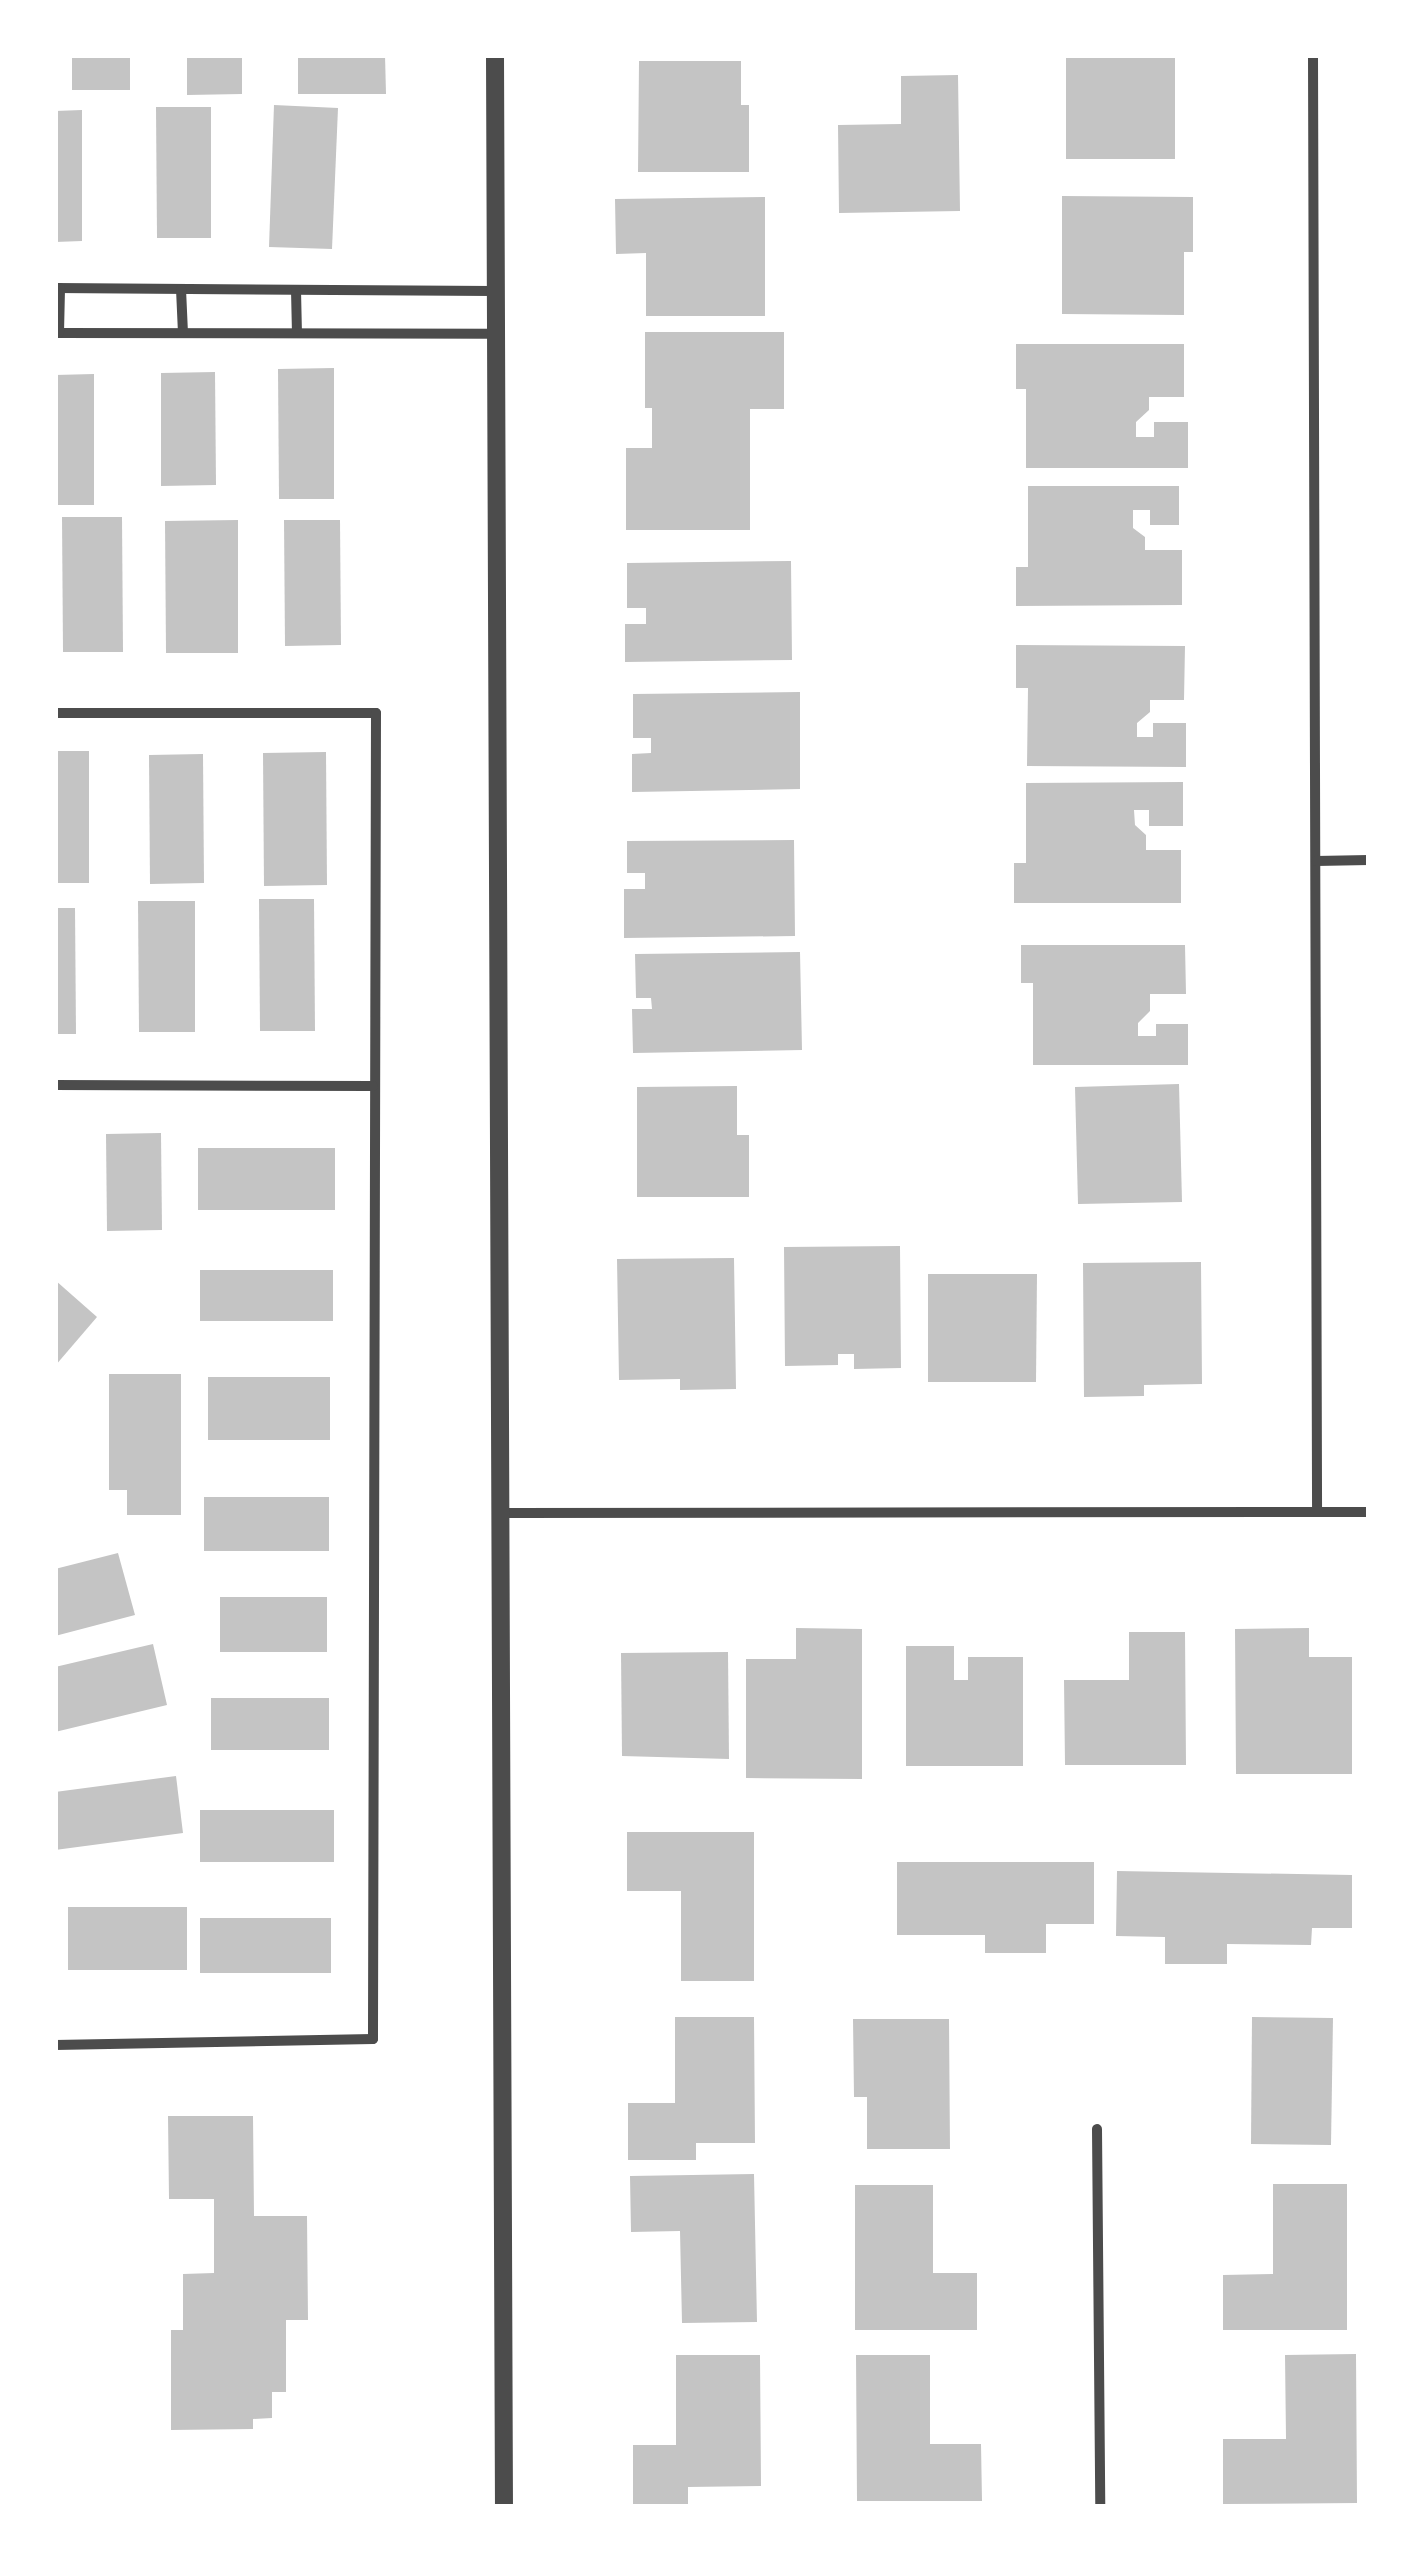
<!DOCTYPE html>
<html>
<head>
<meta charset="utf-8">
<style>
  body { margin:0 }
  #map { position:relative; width:1424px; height:2562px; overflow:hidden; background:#fff; font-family:"Archivo Narrow",sans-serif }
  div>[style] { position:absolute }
  .building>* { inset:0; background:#c4c4c4 }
  .minor>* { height:10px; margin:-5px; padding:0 5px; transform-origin:5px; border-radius:5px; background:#4c4c4c }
  .tertiary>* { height:18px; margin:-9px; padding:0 9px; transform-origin:9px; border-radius:9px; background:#4c4c4c }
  span { translate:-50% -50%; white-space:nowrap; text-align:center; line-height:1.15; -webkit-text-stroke:8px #fff; paint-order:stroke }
  .frame { position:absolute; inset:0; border:58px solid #fff; pointer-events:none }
</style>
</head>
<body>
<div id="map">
  <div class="building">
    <i style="clip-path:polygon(72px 55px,130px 55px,130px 90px,72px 90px)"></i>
    <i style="clip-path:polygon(187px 55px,242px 55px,242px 94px,187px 95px)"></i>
    <i style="clip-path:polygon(298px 55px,385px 55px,386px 94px,298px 94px)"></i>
    <i style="clip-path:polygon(1066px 55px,1175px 55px,1175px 159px,1066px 159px)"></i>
    <i style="clip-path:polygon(639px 61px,741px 61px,741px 105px,749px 105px,749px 172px,638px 172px)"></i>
    <i style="clip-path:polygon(958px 75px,960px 211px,839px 213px,838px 125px,901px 124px,901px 76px)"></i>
    <i style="clip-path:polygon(274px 105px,338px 108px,332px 249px,269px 247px)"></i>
    <i style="clip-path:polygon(156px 107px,211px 107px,211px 238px,157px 238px)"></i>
    <i style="clip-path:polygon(82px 110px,82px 241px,55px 242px,55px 111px)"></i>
    <i style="clip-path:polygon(1062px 196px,1193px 197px,1193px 252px,1184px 252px,1184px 315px,1062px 314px)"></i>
    <i style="clip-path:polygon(765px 197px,765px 316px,646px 316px,646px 253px,616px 254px,615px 199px)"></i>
    <i style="clip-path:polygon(645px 332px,784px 332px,784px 409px,750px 409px,750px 530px,626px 530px,626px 448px,652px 448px,652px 408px,645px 408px)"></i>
    <i style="clip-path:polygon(1016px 344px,1184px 344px,1184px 397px,1149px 397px,1149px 410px,1136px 422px,1136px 437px,1154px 437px,1154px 422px,1188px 422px,1188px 468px,1026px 468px,1026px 389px,1016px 389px)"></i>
    <i style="clip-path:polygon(334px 368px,334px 499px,279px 499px,278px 369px)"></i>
    <i style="clip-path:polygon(215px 372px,216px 485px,161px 486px,161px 373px)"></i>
    <i style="clip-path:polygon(94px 374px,94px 505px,55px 505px,55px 375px)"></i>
    <i style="clip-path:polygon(1028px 486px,1179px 486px,1179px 525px,1150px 525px,1150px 510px,1133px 510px,1133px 528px,1145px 537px,1145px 550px,1182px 550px,1182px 605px,1016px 606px,1016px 567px,1028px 567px)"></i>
    <i style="clip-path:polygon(62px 517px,122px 517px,123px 652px,63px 652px)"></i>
    <i style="clip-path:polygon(238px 520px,238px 653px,166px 653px,165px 521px)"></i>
    <i style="clip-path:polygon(284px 520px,340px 520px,341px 645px,285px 646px)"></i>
    <i style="clip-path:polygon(791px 561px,792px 660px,625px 662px,625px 624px,646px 624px,646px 608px,627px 608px,627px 563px)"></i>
    <i style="clip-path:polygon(1016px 645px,1185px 646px,1184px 700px,1150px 700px,1150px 712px,1137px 723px,1137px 737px,1153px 737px,1153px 723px,1186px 723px,1186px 767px,1027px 766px,1028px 688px,1016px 688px)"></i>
    <i style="clip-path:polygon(800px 692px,800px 789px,632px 792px,632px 754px,651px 753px,651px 738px,633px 738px,633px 694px)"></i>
    <i style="clip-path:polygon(55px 751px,89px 751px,89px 883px,55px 883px)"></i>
    <i style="clip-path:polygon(326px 752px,327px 885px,264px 886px,263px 753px)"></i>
    <i style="clip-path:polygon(203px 754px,204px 883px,150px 884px,149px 755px)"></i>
    <i style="clip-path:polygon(1183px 782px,1183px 826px,1149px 826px,1149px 810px,1134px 810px,1135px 825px,1146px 835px,1146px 850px,1181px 850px,1181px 903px,1014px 903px,1014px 863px,1026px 863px,1026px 783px)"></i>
    <i style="clip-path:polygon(794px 840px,795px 936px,624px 938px,624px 889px,645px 889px,645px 873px,627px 873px,627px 841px)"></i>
    <i style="clip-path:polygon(259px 899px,314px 899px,315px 1031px,260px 1031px)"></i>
    <i style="clip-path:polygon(138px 901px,195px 901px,195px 1032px,139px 1032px)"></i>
    <i style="clip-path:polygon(55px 908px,75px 908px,76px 1034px,55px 1034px)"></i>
    <i style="clip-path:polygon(1021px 945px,1185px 945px,1186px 994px,1150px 994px,1150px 1011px,1138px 1023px,1138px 1036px,1156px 1036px,1156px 1024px,1188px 1024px,1188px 1065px,1033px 1065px,1033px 983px,1021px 983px)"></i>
    <i style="clip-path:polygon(800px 952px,802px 1050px,633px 1053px,632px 1009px,652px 1009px,651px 998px,636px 998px,635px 954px)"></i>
    <i style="clip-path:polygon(1179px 1084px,1182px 1202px,1078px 1204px,1075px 1087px)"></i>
    <i style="clip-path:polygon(737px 1086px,737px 1135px,749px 1135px,749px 1197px,637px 1197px,637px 1087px)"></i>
    <i style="clip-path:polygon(161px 1133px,162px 1230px,107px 1231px,106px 1134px)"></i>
    <i style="clip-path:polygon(198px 1148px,335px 1148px,335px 1210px,198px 1210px)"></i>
    <i style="clip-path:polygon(900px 1246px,901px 1368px,854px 1369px,854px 1354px,838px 1354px,838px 1365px,785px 1366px,784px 1247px)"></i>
    <i style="clip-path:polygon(734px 1258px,736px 1389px,680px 1390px,680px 1379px,619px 1380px,617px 1259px)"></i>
    <i style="clip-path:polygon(1201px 1262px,1202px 1384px,1144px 1385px,1144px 1396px,1084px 1397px,1083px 1263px)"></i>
    <i style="clip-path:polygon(200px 1270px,333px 1270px,333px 1321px,200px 1321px)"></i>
    <i style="clip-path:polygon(928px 1274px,1037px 1274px,1036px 1382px,928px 1382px)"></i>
    <i style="clip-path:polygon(55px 1280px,97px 1317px,55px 1366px)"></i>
    <i style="clip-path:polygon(109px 1374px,181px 1374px,181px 1515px,127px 1515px,127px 1490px,109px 1490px)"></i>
    <i style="clip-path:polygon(208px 1377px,330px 1377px,330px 1440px,208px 1440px)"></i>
    <i style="clip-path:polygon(204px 1497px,329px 1497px,329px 1551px,204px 1551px)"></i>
    <i style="clip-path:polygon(118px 1553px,135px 1615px,55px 1636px,55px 1569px)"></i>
    <i style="clip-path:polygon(220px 1597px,327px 1597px,327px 1652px,220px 1652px)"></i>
    <i style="clip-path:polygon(796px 1628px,862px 1629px,862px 1779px,746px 1778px,746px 1659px,796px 1659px)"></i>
    <i style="clip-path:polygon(1309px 1628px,1309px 1657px,1352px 1657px,1352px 1774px,1236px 1774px,1235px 1629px)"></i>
    <i style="clip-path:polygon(1129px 1632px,1185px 1632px,1186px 1765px,1065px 1765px,1064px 1680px,1129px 1680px)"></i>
    <i style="clip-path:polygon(153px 1644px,167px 1705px,55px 1732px,55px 1667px)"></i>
    <i style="clip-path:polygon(906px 1646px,954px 1646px,954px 1680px,968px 1680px,968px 1657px,1023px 1657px,1023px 1766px,906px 1766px)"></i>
    <i style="clip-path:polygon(728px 1652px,729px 1759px,622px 1756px,621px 1653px)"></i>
    <i style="clip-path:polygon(211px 1698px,329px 1698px,329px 1750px,211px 1750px)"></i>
    <i style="clip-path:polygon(176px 1776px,183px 1833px,55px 1850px,55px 1792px)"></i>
    <i style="clip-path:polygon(200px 1810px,334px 1810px,334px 1862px,200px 1862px)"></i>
    <i style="clip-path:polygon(627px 1832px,754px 1832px,754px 1981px,681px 1981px,681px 1891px,627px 1891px)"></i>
    <i style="clip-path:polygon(897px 1862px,1094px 1862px,1094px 1924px,1046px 1924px,1046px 1953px,985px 1953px,985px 1935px,897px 1935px)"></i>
    <i style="clip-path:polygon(1117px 1871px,1352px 1875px,1352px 1928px,1312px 1928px,1311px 1945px,1227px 1944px,1227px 1964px,1165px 1964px,1165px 1937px,1116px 1936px)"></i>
    <i style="clip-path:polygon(68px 1907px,187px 1907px,187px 1970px,68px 1970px)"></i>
    <i style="clip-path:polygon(200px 1918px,331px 1918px,331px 1973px,200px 1973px)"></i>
    <i style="clip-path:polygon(675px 2017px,754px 2017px,755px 2143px,696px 2143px,696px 2160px,628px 2160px,628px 2103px,675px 2103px)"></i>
    <i style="clip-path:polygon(1252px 2017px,1333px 2018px,1331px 2145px,1251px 2144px)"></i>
    <i style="clip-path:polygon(853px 2019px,949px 2019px,950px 2149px,867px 2149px,867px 2097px,854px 2097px)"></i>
    <i style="clip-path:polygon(168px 2116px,253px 2116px,254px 2216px,307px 2216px,308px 2320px,286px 2320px,286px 2392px,272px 2392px,272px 2418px,253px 2419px,253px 2429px,171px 2430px,171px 2330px,183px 2330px,183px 2274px,214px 2273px,214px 2199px,169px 2199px)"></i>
    <i style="clip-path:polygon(754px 2174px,757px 2322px,682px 2323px,680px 2231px,631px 2232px,630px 2176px)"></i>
    <i style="clip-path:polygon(1273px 2184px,1347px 2184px,1347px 2330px,1223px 2330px,1223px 2275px,1273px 2274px)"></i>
    <i style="clip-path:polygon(855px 2185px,933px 2185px,933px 2273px,977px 2273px,977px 2330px,855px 2330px)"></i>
    <i style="clip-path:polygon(1356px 2354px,1357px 2503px,1223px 2504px,1223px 2439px,1286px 2439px,1285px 2355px)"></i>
    <i style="clip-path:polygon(676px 2355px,760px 2355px,761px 2486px,688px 2487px,688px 2504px,633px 2505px,633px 2445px,676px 2445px)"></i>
    <i style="clip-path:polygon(856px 2355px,930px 2355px,930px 2444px,981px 2444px,982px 2501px,857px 2501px)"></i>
  </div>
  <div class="minor">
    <i style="left:1313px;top:55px;width:1457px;rotate:89.84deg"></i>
    <i style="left:55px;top:288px;width:438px;rotate:0.4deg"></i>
    <i style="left:181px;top:289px;width:44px;rotate:87.4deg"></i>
    <i style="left:296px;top:290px;width:43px;rotate:88.7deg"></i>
    <i style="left:55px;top:333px;width:438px;rotate:0.1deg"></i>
    <i style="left:59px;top:333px;width:45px;rotate:-88.7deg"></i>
    <i style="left:55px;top:713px;width:321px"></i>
    <i style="left:376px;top:713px;width:1326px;rotate:90.13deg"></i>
    <i style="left:373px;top:2039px;width:318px;rotate:178.9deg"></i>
    <i style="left:1316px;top:861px;width:53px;rotate:-1.1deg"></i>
    <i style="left:55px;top:1085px;width:318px;rotate:0.2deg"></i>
    <i style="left:499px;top:1513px;width:870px;rotate:-0.07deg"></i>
    <i style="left:1097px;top:2129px;width:378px;rotate:89.5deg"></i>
  </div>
  <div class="tertiary">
    <i style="left:495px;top:55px;width:2452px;rotate:89.79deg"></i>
  </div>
  <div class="frame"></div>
</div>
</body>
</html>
